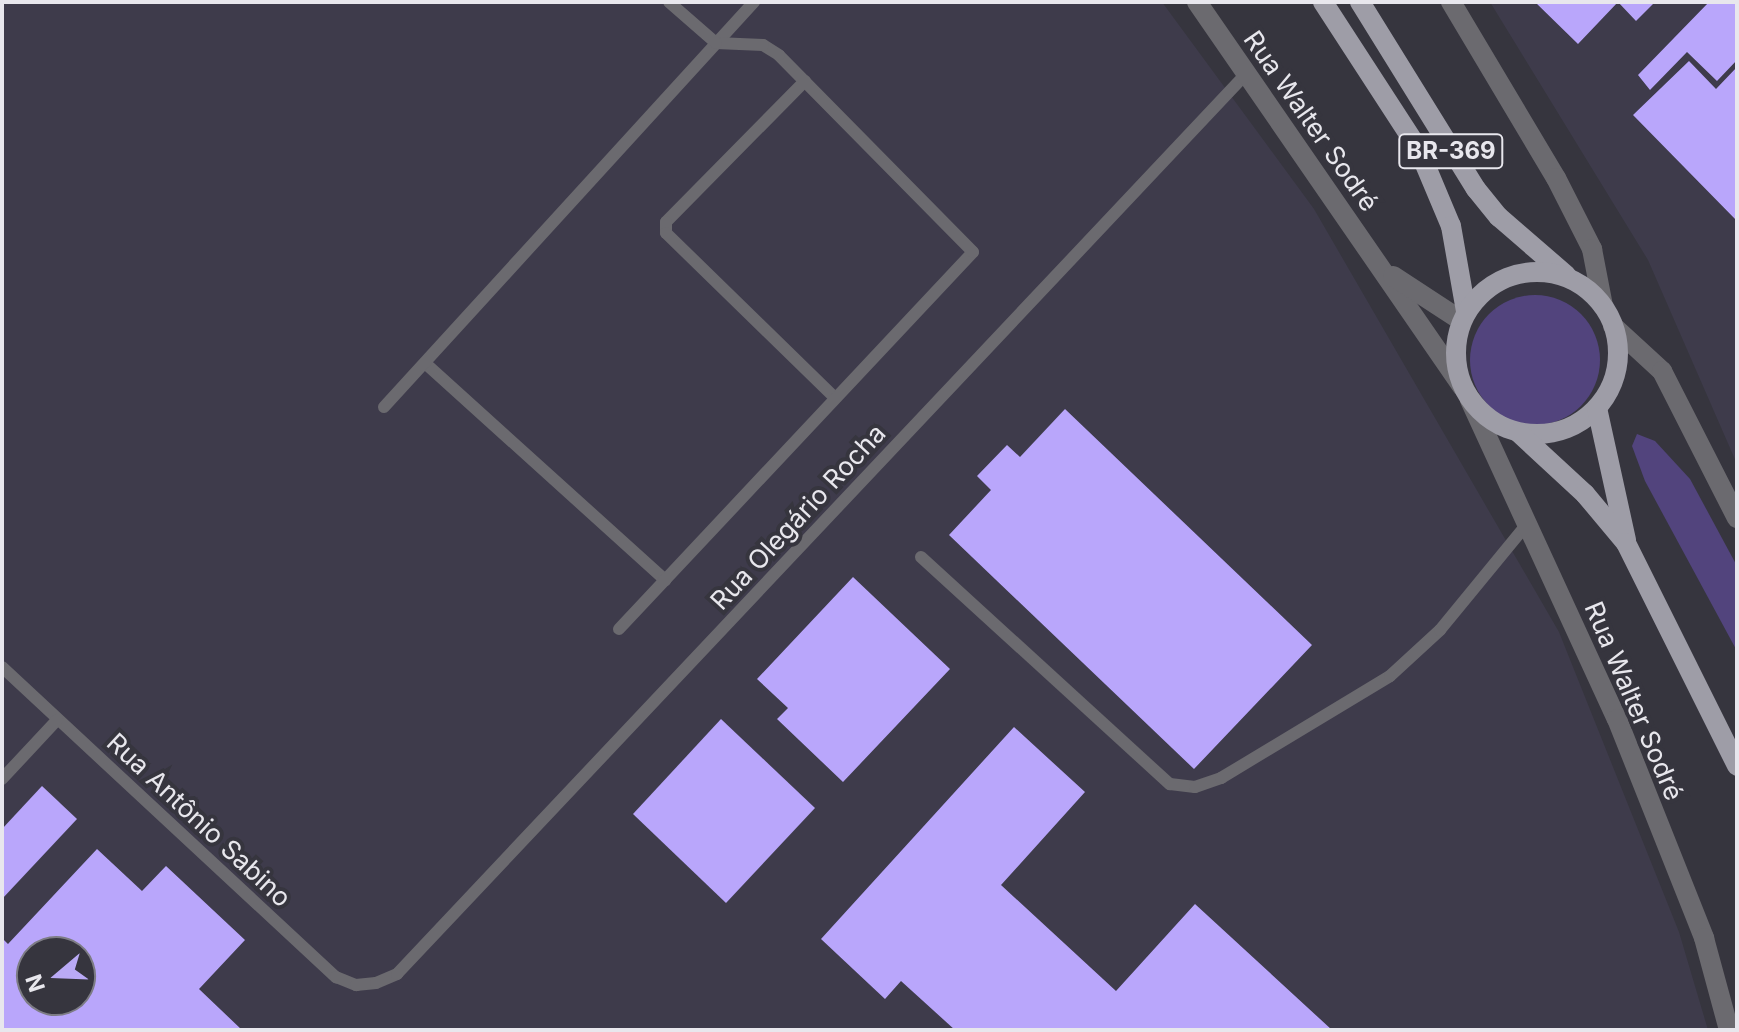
<!DOCTYPE html>
<html>
<head>
<meta charset="utf-8">
<style>
  body { margin:0 }
  #map { position:relative; width:1739px; height:1032px; overflow:hidden; background:#36353e; font-family:Inter,sans-serif }
  div>[style] { position:absolute }
  .built>* { inset:0; background:#3e3b4b }
  .green>* { inset:0; background:#52447d }
  .round { border-radius:50% }
  .building>* { inset:0; background:#b9a6fb }
  .lane>* { height:12px; margin:-6px; padding:0 6px; transform-origin:6px; border-radius:6px; background:#6b6a6f }
  .street>* { height:20px; margin:-10px; padding:0 10px; transform-origin:10px; border-radius:10px; background:#6b6a6f }
  .primary>* { height:20px; margin:-10px; padding:0 10px; transform-origin:10px; border-radius:10px; background:#9e9da7 }
  .primary>.ring { margin:-10px; padding:0; box-sizing:content-box; background:none; border:20px solid #9e9da7; border-radius:50% }
  span { translate:-50% -50%; white-space:nowrap; text-align:center; line-height:1.15; -webkit-text-stroke:8px #36353e; paint-order:stroke }
  .shield-label span { padding:2px 6px; background:#36353e; border:2px solid; border-radius:6px; -webkit-text-stroke-width:0 }
  .shield-label { font-size:24px; color:#e8e7ed; font-weight:700 }
  .street-label { font-size:26px; color:#e8e7ed }
  .frame { position:absolute; inset:0; border:4px solid #e8e7ed; pointer-events:none }
  .north { position:absolute; left:16px; top:936px; width:80px; height:80px; box-sizing:border-box; background:#36353e; border:2px solid #7d7c84; border-radius:50%; rotate:251deg; font-size:22px; font-weight:700; line-height:32px; text-align:center; color:#e8e7ed }
  .north::after { content:''; display:block; margin:auto; width:28px; height:36px; background:#baaaf6; clip-path:polygon(50% 0,100% 100%,50% 72%,0 100%) }
</style>
</head>
<body>
<div id="map">
  <div class="built">
    <i style="clip-path:polygon(evenodd,2px 2px,1162px 2px,1314px 209px,1559px 632px,1679px 932px,1708px 1030px,2px 1030px,2px 2px,32px 952px,80px 952px,80px 1000px,32px 1000px,32px 952px)"></i>
    <i style="clip-path:polygon(1490px 2px,1737px 2px,1737px 464px,1648px 260px)"></i>
  </div>
  <div class="green">
    <i class="round" style="left:1470px;top:295px;width:130px;height:130px"></i>
    <i style="clip-path:polygon(1637px 434px,1655px 441px,1690px 479px,1737px 566px,1737px 651px,1645px 481px,1632px 446px)"></i>
  </div>
  <div class="building">
    <i style="clip-path:polygon(1535px 2px,1655px 2px,1636px 21px,1618px 2px,1578px 44px)"></i>
    <i style="clip-path:polygon(1709px 2px,1737px 2px,1737px 60px,1717px 81px,1687px 52px,1650px 90px,1638px 75px)"></i>
    <i style="clip-path:polygon(1689px 61px,1716px 89px,1737px 67px,1737px 221px,1633px 115px)"></i>
    <i style="clip-path:polygon(1065px 409px,1312px 645px,1194px 769px,949px 535px,991px 490px,977px 476px,1007px 445px,1020px 457px)"></i>
    <i style="clip-path:polygon(853px 577px,950px 669px,843px 782px,777px 719px,788px 708px,757px 679px)"></i>
    <i style="clip-path:polygon(721px 719px,815px 808px,726px 903px,633px 814px)"></i>
    <i style="clip-path:polygon(1014px 727px,1085px 792px,1001px 885px,1116px 991px,1195px 904px,1332px 1030px,955px 1030px,901px 981px,885px 999px,821px 939px)"></i>
    <i style="clip-path:polygon(42px 786px,77px 819px,2px 899px,2px 829px)"></i>
    <i style="clip-path:polygon(evenodd,97px 849px,142px 891px,166px 866px,245px 940px,199px 989px,242px 1030px,2px 1030px,2px 938px,8px 944px,97px 849px,32px 952px,80px 952px,80px 1000px,32px 1000px,32px 952px)"></i>
  </div>
  <div class="lane">
    <i style="left:805px;top:81px;width:198px;rotate:134.6deg"></i>
    <i style="left:666px;top:222px;width:11px;rotate:90deg"></i>
    <i style="left:666px;top:233px;width:236px;rotate:44.3deg"></i>
    <i style="left:425px;top:363px;width:324px;rotate:42.1deg"></i>
    <i style="left:384px;top:407px;width:549px;rotate:-47.59deg"></i>
    <i style="left:921px;top:557px;width:337px;rotate:42.4deg"></i>
    <i style="left:1170px;top:784px;width:25px;rotate:7deg"></i>
    <i style="left:1195px;top:787px;width:28px;rotate:-19deg"></i>
    <i style="left:1221px;top:778px;width:197px;rotate:-31.1deg"></i>
    <i style="left:1390px;top:676px;width:68px;rotate:-42.6deg"></i>
    <i style="left:1440px;top:630px;width:137px;rotate:-50.6deg"></i>
    <i style="left:619px;top:629px;width:517px;rotate:-46.8deg"></i>
    <i style="left:973px;top:252px;width:276px;rotate:-134.6deg"></i>
    <i style="left:779px;top:55px;width:19px;rotate:-148deg"></i>
    <i style="left:763px;top:45px;width:47px;rotate:-177.6deg"></i>
    <i style="left:716px;top:43px;width:62px;rotate:-138.9deg"></i>
    <i style="left:2px;top:667px;width:456px;rotate:42.9deg"></i>
    <i style="left:336px;top:977px;width:22px;rotate:22deg"></i>
    <i style="left:356px;top:985px;width:20px;rotate:-6deg"></i>
    <i style="left:376px;top:983px;width:23px;rotate:-23deg"></i>
    <i style="left:397px;top:974px;width:1239px;rotate:-46.67deg"></i>
    <i style="left:2px;top:779px;width:81px;rotate:-47deg"></i>
  </div>
  <div class="street">
    <i style="left:1197px;top:2px;width:468px;rotate:55.4deg"></i>
    <i style="left:1451px;top:2px;width:205px;rotate:59.2deg"></i>
    <i style="left:1556px;top:178px;width:80px;rotate:63.1deg"></i>
    <i style="left:1592px;top:249px;width:58px;rotate:79.1deg"></i>
    <i style="left:1393px;top:276px;width:82px;rotate:33.1deg"></i>
    <i style="left:1613px;top:326px;width:67px;rotate:42.6deg"></i>
    <i style="left:1662px;top:371px;width:165px;rotate:63deg"></i>
    <i style="left:1470px;top:400px;width:351px;rotate:65.3deg"></i>
    <i style="left:1617px;top:719px;width:236px;rotate:68.3deg"></i>
    <i style="left:1704px;top:938px;width:95px;rotate:74.8deg"></i>
  </div>
  <div class="primary">
    <i style="left:1323px;top:2px;width:176px;rotate:57deg"></i>
    <i style="left:1419px;top:150px;width:82px;rotate:67.2deg"></i>
    <i style="left:1451px;top:226px;width:86px;rotate:80deg"></i>
    <i style="left:1360px;top:2px;width:220px;rotate:58.2deg"></i>
    <i style="left:1476px;top:189px;width:36px;rotate:51deg"></i>
    <i style="left:1499px;top:217px;width:89px;rotate:40.9deg"></i>
    <i class="ring" style="left:1456px;top:272px;width:142px;height:142px"></i>
    <i style="left:1597px;top:408px;width:135px;rotate:77.6deg"></i>
    <i style="left:1519px;top:433px;width:90px;rotate:42.7deg"></i>
    <i style="left:1585px;top:494px;width:64px;rotate:50.1deg"></i>
    <i style="left:1626px;top:543px;width:249px;rotate:63.5deg"></i>
  </div>
  <div class="shield-label">
    <span style="left:1451px;top:151px">BR-369</span>
  </div>
  <div class="street-label">
    <span style="left:1311px;top:121px;rotate:55deg">Rua Walter Sodré</span>
    <span style="left:798px;top:517px;rotate:-47deg">Rua Olegário Rocha</span>
    <span style="left:1634px;top:701px;rotate:67deg">Rua Walter Sodré</span>
    <span style="left:199px;top:820px;rotate:43deg">Rua Antônio Sabino</span>
  </div>
  <div class="frame"></div>
  <div class="north">N</div>
</div>
</body>
</html>
